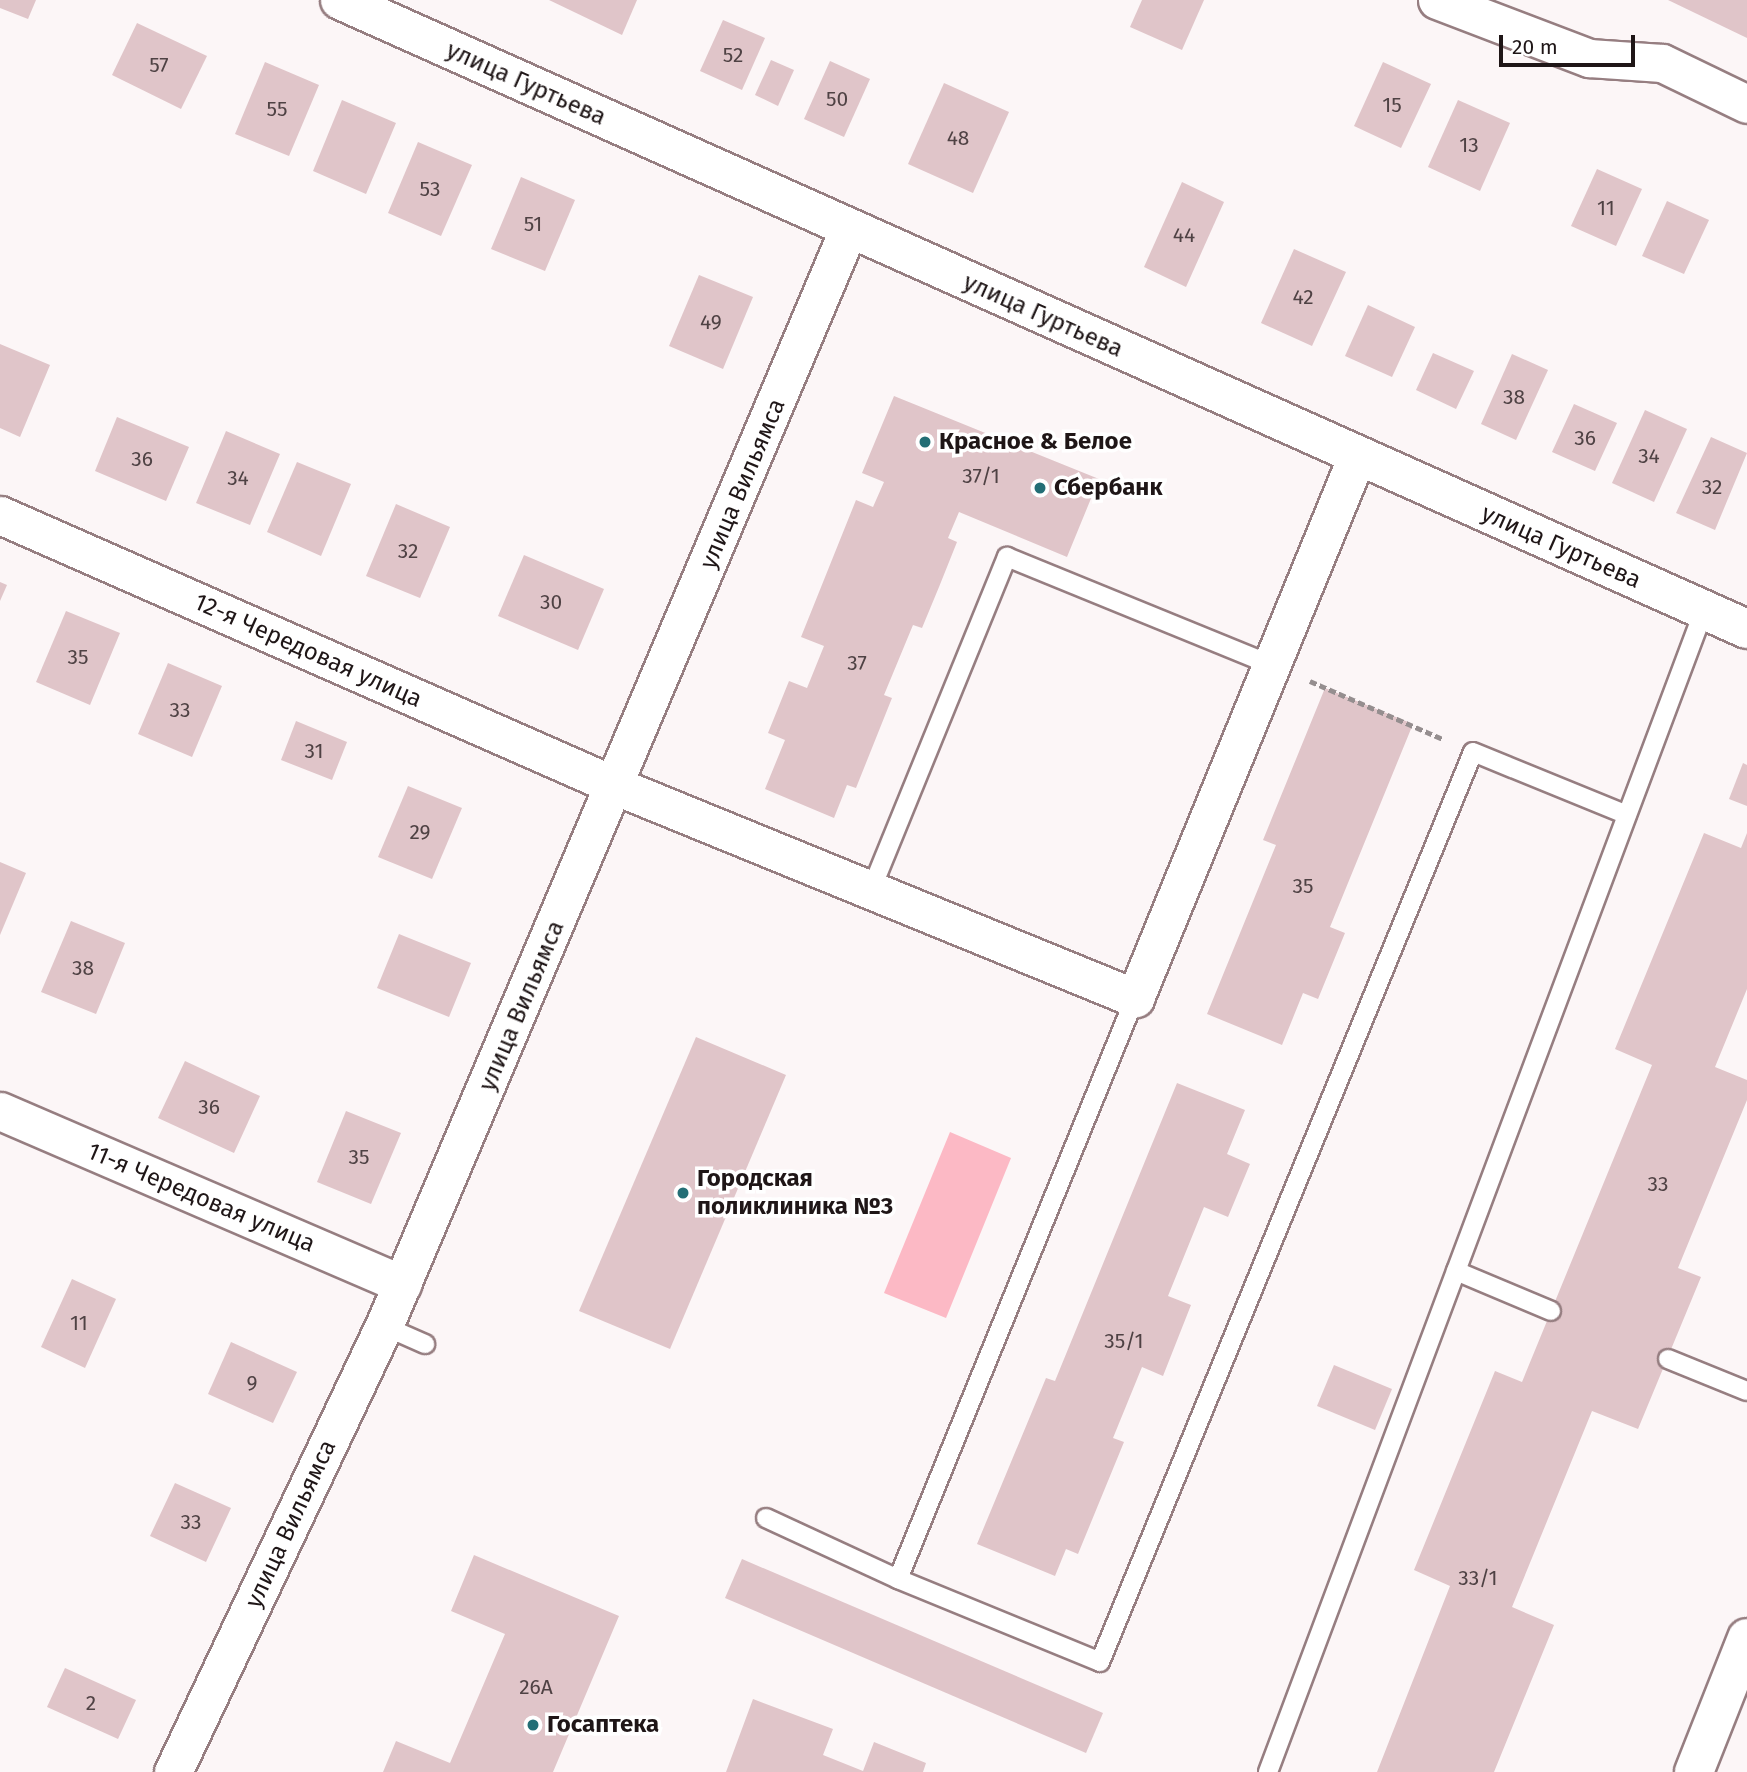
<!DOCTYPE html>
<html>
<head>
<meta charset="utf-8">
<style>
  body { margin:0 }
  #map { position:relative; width:1747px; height:1772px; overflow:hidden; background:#fcf6f7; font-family:"Fira Sans",sans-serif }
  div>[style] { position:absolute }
  .green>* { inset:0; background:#fcb9c5 }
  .building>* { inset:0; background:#e0c5c9 }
  .path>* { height:4.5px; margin-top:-2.25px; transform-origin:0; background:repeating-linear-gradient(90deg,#958e8f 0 7px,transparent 0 10.5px) }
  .roads { filter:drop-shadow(2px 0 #967e81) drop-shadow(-2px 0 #967e81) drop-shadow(0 2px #967e81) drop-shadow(0 -2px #967e81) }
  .lane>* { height:18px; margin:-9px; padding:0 9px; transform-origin:9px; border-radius:9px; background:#fff }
  .street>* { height:37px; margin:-18.5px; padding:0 18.5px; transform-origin:18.5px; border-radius:18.5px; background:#fff }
  .secondary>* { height:38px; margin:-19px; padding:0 19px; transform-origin:19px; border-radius:19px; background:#fff }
  .dots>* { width:19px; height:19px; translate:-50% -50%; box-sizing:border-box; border:4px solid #fff; border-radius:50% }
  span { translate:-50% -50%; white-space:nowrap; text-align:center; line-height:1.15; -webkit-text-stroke:7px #fff; paint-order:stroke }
  .number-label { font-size:21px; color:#4f4244 }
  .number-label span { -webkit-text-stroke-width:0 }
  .street-label { font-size:24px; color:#1f1617 }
  .poi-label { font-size:24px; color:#1f1617; font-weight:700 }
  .left { translate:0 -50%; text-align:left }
  .scale { position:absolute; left:1499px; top:35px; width:136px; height:32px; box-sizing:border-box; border:4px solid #1f1617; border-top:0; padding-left:9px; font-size:21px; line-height:24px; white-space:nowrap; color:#1f1617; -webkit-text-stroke:5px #fff; paint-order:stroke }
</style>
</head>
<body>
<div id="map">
  <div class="green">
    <i style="clip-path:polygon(950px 1132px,1011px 1158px,946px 1318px,884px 1293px)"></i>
  </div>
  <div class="building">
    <i style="clip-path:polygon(0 0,36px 0,28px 19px,0 8px)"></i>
    <i style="clip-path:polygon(549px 0,637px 0,622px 35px)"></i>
    <i style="clip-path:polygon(1142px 0,1204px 0,1182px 50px,1130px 27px)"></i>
    <i style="clip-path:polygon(1668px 0,1747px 0,1747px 38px)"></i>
    <i style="clip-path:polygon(723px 20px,765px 38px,742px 90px,700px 71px)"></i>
    <i style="clip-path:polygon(137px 23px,207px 56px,181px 109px,112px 75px)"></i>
    <i style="clip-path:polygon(771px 60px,794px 70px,778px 106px,755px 95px)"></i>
    <i style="clip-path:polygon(830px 61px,870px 79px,844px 137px,804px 119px)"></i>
    <i style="clip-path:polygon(265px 62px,319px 85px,289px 156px,235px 134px)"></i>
    <i style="clip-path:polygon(1383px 62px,1431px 84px,1401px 148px,1354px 126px)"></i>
    <i style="clip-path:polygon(944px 83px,1009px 112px,973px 193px,908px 164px)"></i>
    <i style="clip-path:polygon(342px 100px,396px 123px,366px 194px,313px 171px)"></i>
    <i style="clip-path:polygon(1458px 100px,1510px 123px,1480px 191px,1428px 167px)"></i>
    <i style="clip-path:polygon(418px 142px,472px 165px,441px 236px,388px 213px)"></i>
    <i style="clip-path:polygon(1597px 169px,1642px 189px,1616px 246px,1571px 226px)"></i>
    <i style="clip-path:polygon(521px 177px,575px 200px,545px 271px,491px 249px)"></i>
    <i style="clip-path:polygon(1182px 182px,1224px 202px,1186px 287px,1144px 267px)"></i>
    <i style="clip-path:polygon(1667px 201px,1709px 220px,1684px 274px,1642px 256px)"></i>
    <i style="clip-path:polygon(1294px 249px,1346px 272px,1312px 346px,1261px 323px)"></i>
    <i style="clip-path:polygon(699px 275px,753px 297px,723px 369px,669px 346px)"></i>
    <i style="clip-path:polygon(1368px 305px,1415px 327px,1392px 377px,1345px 356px)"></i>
    <i style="clip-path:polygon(0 344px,50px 365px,20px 437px,0 428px)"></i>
    <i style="clip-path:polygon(1433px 353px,1474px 371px,1456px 409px,1416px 390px)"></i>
    <i style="clip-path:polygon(1512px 354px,1548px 370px,1516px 440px,1481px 424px)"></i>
    <i style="clip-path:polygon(894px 396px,1099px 479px,1067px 557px,959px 512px,948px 538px,957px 542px,939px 587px,922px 628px,913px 625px,884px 695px,892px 698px,856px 788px,847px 785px,834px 818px,765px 789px,785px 740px,768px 733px,789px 681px,807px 688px,824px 646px,801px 637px,856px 500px,873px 507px,884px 482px,862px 473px)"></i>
    <i style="clip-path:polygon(1574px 404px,1617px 423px,1595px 471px,1552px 452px)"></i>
    <i style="clip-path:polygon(1645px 410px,1687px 429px,1654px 502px,1612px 483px)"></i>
    <i style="clip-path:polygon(117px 417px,189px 447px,166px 501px,95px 471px)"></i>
    <i style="clip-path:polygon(226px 431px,280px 454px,250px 525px,196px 503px)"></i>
    <i style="clip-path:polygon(1711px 437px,1747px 453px,1715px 530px,1676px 513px)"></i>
    <i style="clip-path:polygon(297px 462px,351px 484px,321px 556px,267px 532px)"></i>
    <i style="clip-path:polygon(396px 504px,450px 527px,420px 598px,366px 576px)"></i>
    <i style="clip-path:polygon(524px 555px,604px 589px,578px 650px,498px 616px)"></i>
    <i style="clip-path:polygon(0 582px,7px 585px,0 601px)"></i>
    <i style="clip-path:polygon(66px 611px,120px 633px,90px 705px,36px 682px)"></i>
    <i style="clip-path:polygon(168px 663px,222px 686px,192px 757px,138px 734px)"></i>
    <i style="clip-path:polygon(1325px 688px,1413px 724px,1330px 927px,1345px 933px,1318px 999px,1303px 993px,1282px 1045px,1207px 1014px,1276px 845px,1263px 840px)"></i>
    <i style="clip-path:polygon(296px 721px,347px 742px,332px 780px,281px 760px)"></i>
    <i style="clip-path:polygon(1743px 763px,1747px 765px,1747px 806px,1729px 799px)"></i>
    <i style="clip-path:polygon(408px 786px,462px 808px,432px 879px,378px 857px)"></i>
    <i style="clip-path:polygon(1704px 833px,1741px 848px,1747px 833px,1747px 989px,1715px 1067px,1747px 1080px,1747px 1100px,1678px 1268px,1701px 1277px,1638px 1429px,1592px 1411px,1512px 1607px,1554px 1625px,1494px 1772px,1377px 1772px,1450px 1586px,1414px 1570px,1495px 1371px,1522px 1382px,1652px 1065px,1615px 1049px)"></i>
    <i style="clip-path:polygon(0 862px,26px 873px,0 935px)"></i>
    <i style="clip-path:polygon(71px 921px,125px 943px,96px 1014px,41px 992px)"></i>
    <i style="clip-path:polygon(399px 934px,471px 963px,449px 1017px,377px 988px)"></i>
    <i style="clip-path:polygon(696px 1037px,786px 1075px,670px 1349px,579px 1311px)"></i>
    <i style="clip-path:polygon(185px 1061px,260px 1096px,234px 1153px,158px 1118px)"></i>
    <i style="clip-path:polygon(1177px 1083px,1245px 1110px,1227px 1154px,1250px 1164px,1228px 1217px,1204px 1207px,1168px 1296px,1191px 1305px,1163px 1376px,1142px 1367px,1113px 1438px,1124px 1442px,1078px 1554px,1066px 1549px,1055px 1576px,977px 1544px,1046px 1378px,1055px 1381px)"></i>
    <i style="clip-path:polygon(346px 1111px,401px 1133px,371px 1204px,317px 1182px)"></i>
    <i style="clip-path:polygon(72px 1279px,116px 1299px,85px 1368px,41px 1347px)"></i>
    <i style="clip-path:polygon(231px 1342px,297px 1372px,273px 1423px,208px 1394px)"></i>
    <i style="clip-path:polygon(1334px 1365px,1392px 1389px,1375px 1430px,1317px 1406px)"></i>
    <i style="clip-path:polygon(175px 1483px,231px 1508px,206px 1562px,150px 1536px)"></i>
    <i style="clip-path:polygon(474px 1555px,619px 1616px,553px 1772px,383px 1772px,396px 1741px,450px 1763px,505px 1634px,451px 1611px)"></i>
    <i style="clip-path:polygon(742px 1559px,1103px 1713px,1086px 1753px,725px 1598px)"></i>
    <i style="clip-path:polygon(65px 1668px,136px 1700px,118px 1739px,47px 1707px)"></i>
    <i style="clip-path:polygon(753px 1699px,833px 1729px,823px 1755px,863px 1771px,874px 1742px,926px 1763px,923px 1772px,726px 1772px)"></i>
  </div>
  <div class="path">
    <i style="left:1310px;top:681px;width:145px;rotate:23.6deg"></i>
  </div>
  <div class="roads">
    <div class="lane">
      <i style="left:871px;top:890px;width:360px;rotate:-67.8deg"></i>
      <i style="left:1007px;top:557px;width:285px;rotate:22.2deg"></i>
      <i style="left:1456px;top:1271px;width:103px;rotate:22.8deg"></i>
      <i style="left:384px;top:1326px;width:45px;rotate:23.7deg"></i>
      <i style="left:1668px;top:1359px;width:85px;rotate:22.1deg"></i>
      <i style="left:766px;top:1518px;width:145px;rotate:24.8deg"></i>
      <i style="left:898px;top:1579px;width:218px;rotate:22.3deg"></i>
      <i style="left:1100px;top:1662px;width:983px;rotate:-67.71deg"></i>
      <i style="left:1473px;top:752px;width:166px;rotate:22.2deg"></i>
      <i style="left:898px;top:1579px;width:627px;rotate:-67.81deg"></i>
      <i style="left:1268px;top:1772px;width:1241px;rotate:-69.43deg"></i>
    </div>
    <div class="street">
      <i style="left:1437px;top:0;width:163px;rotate:20.9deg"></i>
      <i style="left:1589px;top:58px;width:73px;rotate:3.9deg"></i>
      <i style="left:1662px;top:63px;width:94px;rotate:25.8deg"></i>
      <i style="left:0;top:515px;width:673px;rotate:23.75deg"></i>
      <i style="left:616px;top:786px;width:561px;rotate:22.22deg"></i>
      <i style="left:1135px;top:998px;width:586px;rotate:-67.73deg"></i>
      <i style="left:0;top:1111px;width:438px;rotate:23.3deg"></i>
      <i style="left:173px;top:1772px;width:493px;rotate:-64.7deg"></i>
      <i style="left:384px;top:1326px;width:1190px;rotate:-67.05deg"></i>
    </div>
    <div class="secondary">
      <i style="left:340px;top:0;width:1541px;rotate:24.09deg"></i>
      <i style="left:1694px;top:1772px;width:144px;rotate:-68.4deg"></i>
    </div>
  </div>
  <div class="dots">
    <i style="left:925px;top:442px;background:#236e75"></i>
    <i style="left:1040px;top:488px;background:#236e75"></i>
    <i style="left:683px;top:1193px;background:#236e75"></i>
    <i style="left:533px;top:1725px;background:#236e75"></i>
  </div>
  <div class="number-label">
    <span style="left:733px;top:55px">52</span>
    <span style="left:159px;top:65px">57</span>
    <span style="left:837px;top:99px">50</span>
    <span style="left:1392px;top:105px">15</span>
    <span style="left:277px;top:109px">55</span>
    <span style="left:958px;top:138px">48</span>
    <span style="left:1469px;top:145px">13</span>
    <span style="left:430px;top:189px">53</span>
    <span style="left:1606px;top:208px">11</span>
    <span style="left:533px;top:224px">51</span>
    <span style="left:1184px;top:235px">44</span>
    <span style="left:1303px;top:297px">42</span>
    <span style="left:711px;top:322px">49</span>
    <span style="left:1514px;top:397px">38</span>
    <span style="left:1585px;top:438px">36</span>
    <span style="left:1649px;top:456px">34</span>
    <span style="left:142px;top:459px">36</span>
    <span style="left:981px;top:476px">37/1</span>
    <span style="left:238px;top:478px">34</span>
    <span style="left:1712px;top:487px">32</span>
    <span style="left:408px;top:551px">32</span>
    <span style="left:551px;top:602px">30</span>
    <span style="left:78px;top:657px">35</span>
    <span style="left:857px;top:663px">37</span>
    <span style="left:180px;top:710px">33</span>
    <span style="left:314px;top:751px">31</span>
    <span style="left:420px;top:832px">29</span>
    <span style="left:1303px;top:886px">35</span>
    <span style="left:83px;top:968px">38</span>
    <span style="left:209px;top:1107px">36</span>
    <span style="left:359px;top:1157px">35</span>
    <span style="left:1658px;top:1184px">33</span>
    <span style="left:79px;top:1323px">11</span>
    <span style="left:1124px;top:1341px">35/1</span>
    <span style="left:252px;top:1383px">9</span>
    <span style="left:191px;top:1522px">33</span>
    <span style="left:1478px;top:1578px">33/1</span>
    <span style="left:536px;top:1687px">26А</span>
    <span style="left:91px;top:1703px">2</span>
  </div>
  <div class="street-label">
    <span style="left:526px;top:84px;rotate:24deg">улица Гуртьева</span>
    <span style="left:1043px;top:316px;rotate:24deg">улица Гуртьева</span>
    <span style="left:743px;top:484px;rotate:-67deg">улица Вильямса</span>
    <span style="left:1561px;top:547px;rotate:24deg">улица Гуртьева</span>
    <span style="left:308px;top:651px;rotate:24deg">12-я Чередовая улица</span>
    <span style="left:522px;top:1006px;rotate:-67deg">улица Вильямса</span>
    <span style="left:201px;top:1198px;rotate:23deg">11-я Чередовая улица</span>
    <span style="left:291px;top:1524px;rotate:-65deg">улица Вильямса</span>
  </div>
  <div class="poi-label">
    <span class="left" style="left:939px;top:442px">Красное &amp; Белое</span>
    <span class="left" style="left:1054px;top:488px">Сбербанк</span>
    <span class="left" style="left:697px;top:1193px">Городская<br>поликлиника №3</span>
    <span class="left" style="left:547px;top:1725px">Госаптека</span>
  </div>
  <div class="scale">20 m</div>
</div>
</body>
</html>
